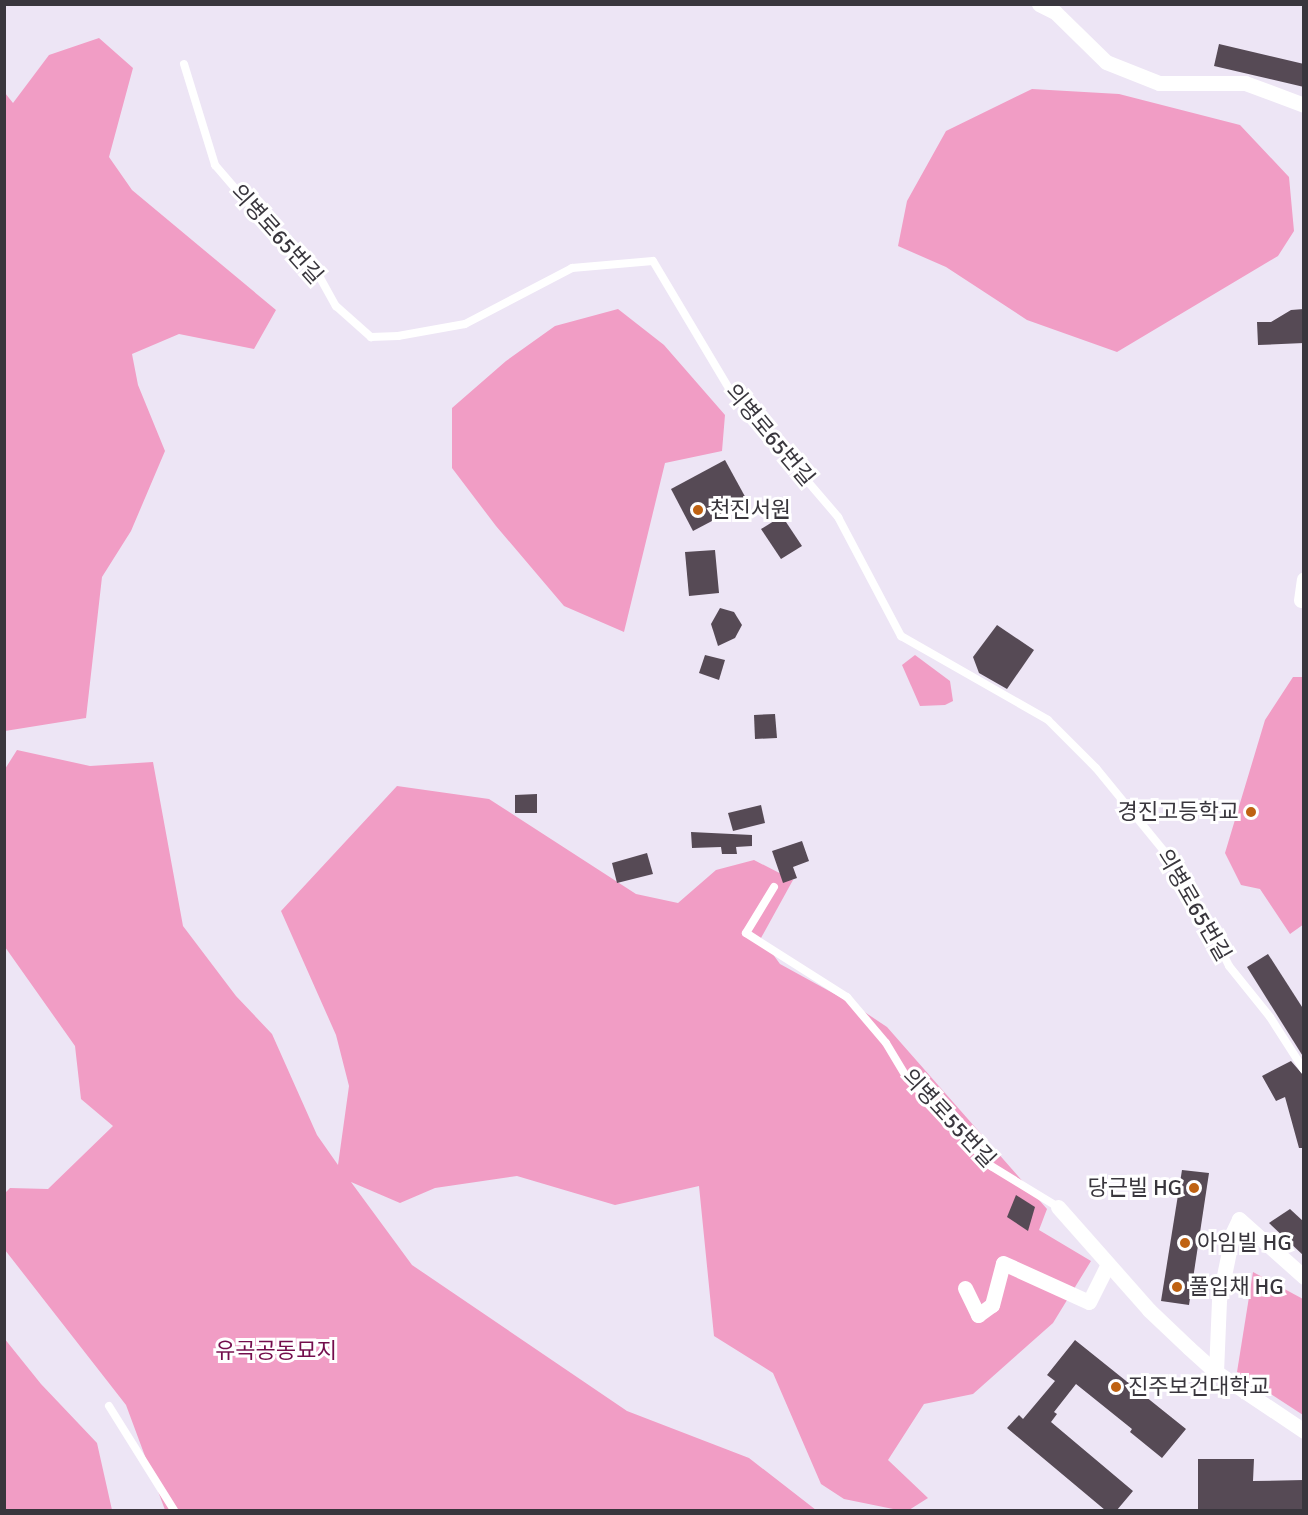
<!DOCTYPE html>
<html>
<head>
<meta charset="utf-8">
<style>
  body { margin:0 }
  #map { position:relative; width:1308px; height:1515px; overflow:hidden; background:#ede5f5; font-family:Signika,"Noto Sans KR",sans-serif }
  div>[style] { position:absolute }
  .green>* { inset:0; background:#f19dc5 }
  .building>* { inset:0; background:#564a55 }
  .lane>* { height:8px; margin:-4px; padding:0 4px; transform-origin:4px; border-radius:4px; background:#fff }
  .street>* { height:15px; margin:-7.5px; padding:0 7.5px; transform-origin:7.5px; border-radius:7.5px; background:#fff }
  .dots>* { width:16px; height:16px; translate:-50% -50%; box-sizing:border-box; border:3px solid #fff; border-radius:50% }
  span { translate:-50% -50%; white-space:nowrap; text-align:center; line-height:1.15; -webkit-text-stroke:6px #fff; paint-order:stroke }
  .street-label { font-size:22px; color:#39363d }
  .poi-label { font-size:22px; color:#39363d }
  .left { translate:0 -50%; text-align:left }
  .right { translate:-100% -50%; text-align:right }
  .park-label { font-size:22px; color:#730d4c }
  .frame { position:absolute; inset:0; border:6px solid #39363d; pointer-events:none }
</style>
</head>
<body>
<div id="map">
  <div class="green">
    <i style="clip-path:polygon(99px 38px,133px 68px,109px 157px,132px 190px,276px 310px,254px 349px,179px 334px,132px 354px,138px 385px,165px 451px,131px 531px,102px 577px,86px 718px,5px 731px,5px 93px,13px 103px,49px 55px)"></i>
    <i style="clip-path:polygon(1032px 89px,1119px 94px,1240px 125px,1289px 177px,1294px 231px,1278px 256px,1117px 352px,1027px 320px,946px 267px,898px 246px,907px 201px,946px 131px)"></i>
    <i style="clip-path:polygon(618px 309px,664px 345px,725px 415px,722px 451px,665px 463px,624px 632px,564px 606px,496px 526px,452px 468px,452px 408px,506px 361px,555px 326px)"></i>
    <i style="clip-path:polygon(915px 655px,950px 681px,953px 701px,945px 705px,920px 706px,902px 665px)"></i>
    <i style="clip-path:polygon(1293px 677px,1304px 677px,1304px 924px,1290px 934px,1260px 889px,1241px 885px,1225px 853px,1265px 720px)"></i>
    <i style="clip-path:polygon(17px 750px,90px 766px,153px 762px,183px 926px,236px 996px,272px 1034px,317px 1135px,338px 1165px,349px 1086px,336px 1035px,281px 911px,397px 786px,489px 799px,636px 894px,678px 903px,716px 870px,754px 860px,793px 880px,761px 938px,780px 964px,851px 1003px,887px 1027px,1047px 1209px,1039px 1230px,1091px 1261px,1053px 1323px,973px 1394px,924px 1404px,888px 1460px,928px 1498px,909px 1510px,898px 1510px,844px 1499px,821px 1484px,773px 1373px,714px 1336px,699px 1186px,615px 1205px,517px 1176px,435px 1188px,400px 1203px,351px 1182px,412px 1265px,627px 1411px,749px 1458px,816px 1510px,165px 1510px,126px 1405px,5px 1250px,4px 1194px,10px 1188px,48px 1189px,113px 1126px,81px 1099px,75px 1046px,5px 947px,5px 769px)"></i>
    <i style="clip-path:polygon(1253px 1272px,1303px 1299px,1303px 1415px,1237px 1372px)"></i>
    <i style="clip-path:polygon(4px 1338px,41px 1384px,97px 1443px,112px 1510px,5px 1510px)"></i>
  </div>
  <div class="building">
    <i style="clip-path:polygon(1219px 44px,1304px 64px,1304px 87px,1214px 66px)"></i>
    <i style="clip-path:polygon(1304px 309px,1304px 343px,1258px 345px,1257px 322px,1271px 322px,1291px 310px)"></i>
    <i style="clip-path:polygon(725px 460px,748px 502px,693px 531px,671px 489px)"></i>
    <i style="clip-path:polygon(782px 516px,802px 546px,781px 559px,761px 529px)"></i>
    <i style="clip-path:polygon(715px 550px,719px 593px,689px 596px,685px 552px)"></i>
    <i style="clip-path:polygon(720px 608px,734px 612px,742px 625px,735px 638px,718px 646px,711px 624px)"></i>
    <i style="clip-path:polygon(997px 625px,1034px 650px,1007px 689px,979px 673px,973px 657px)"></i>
    <i style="clip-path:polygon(705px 655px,725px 660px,719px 680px,699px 673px)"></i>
    <i style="clip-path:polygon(775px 714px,777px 738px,755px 739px,754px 715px)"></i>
    <i style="clip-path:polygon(537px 794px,537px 813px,515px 813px,515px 795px)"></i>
    <i style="clip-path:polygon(761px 805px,765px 823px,733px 831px,728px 813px)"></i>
    <i style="clip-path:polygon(691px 832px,752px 835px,752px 846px,736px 847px,737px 854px,722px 854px,721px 847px,692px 848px)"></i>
    <i style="clip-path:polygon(802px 841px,809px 861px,793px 867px,797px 878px,783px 883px,772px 851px)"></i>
    <i style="clip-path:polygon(647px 853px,653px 874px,617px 883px,612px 863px)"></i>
    <i style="clip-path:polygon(1268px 954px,1304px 1010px,1304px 1058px,1247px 967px)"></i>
    <i style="clip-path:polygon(1291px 1061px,1304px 1076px,1304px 1148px,1299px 1148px,1285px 1097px,1276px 1101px,1262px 1076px)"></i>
    <i style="clip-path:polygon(1182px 1170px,1209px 1173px,1189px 1305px,1161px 1301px)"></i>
    <i style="clip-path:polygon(1016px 1195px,1035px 1207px,1028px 1231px,1007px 1217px)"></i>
    <i style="clip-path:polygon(1290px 1209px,1304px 1222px,1304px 1256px,1269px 1223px)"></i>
    <i style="clip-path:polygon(1075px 1340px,1186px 1429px,1162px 1458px,1130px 1432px,1132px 1429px,1076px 1384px,1054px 1412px,1057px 1414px,1051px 1422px,1133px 1491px,1117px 1510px,1105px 1510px,1007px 1428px,1019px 1415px,1023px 1419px,1055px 1381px,1047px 1375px)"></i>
    <i style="clip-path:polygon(1198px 1459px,1254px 1459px,1253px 1481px,1304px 1480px,1304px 1510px,1198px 1510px)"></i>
  </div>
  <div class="lane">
    <i style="left:184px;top:64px;width:106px;rotate:72.9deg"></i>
    <i style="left:215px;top:165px;width:121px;rotate:49.3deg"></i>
    <i style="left:294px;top:257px;width:29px;rotate:35deg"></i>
    <i style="left:318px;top:274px;width:37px;rotate:61deg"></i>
    <i style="left:336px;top:306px;width:47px;rotate:41.5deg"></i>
    <i style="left:371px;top:337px;width:27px;rotate:-2deg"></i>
    <i style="left:398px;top:336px;width:68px;rotate:-10.2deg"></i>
    <i style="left:465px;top:324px;width:121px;rotate:-27.6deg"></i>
    <i style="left:572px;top:268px;width:81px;rotate:-4.9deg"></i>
    <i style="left:653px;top:261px;width:152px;rotate:59.2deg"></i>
    <i style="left:731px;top:392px;width:165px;rotate:49.4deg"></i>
    <i style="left:838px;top:517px;width:135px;rotate:62.1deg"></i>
    <i style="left:901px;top:636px;width:169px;rotate:29.7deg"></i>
    <i style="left:1048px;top:720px;width:68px;rotate:45deg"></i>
    <i style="left:1096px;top:768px;width:107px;rotate:50.7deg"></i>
    <i style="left:1164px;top:851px;width:70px;rotate:57.9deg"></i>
    <i style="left:1201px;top:910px;width:63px;rotate:63.4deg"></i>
    <i style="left:1229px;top:966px;width:65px;rotate:51.2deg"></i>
    <i style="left:1270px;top:1017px;width:63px;rotate:57.3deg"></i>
    <i style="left:774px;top:887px;width:54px;rotate:121.3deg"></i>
    <i style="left:746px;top:933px;width:120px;rotate:32.4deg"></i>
    <i style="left:847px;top:997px;width:60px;rotate:49.7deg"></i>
    <i style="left:886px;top:1043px;width:41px;rotate:59deg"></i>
    <i style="left:907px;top:1078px;width:122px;rotate:46.3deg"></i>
    <i style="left:991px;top:1166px;width:79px;rotate:31.5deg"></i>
    <i style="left:109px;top:1406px;width:123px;rotate:58deg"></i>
  </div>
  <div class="street">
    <i style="left:1039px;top:4px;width:18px;rotate:27deg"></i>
    <i style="left:1055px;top:12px;width:71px;rotate:44.4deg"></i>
    <i style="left:1106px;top:62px;width:57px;rotate:21.6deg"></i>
    <i style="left:1159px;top:83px;width:86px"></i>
    <i style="left:1245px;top:83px;width:63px;rotate:20.4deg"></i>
    <i style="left:1301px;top:600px;width:21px;rotate:-82deg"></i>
    <i style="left:1058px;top:1207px;width:137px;rotate:48.5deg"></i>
    <i style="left:1149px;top:1310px;width:55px;rotate:43.5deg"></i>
    <i style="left:1189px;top:1348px;width:36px;rotate:42deg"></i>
    <i style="left:1216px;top:1372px;width:106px;rotate:33.8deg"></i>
    <i style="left:965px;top:1288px;width:30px;rotate:64deg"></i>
    <i style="left:978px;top:1315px;width:17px;rotate:-36deg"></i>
    <i style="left:992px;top:1305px;width:43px;rotate:-75.3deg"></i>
    <i style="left:1003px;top:1263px;width:94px;rotate:24.4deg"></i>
    <i style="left:1089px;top:1302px;width:42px;rotate:-63.4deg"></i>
    <i style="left:1216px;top:1372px;width:72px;rotate:-87.6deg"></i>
    <i style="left:1219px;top:1300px;width:69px;rotate:-78.4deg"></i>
    <i style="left:1233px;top:1232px;width:14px;rotate:-65deg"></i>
    <i style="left:1239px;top:1219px;width:87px;rotate:41.7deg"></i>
  </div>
  <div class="dots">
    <i style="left:698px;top:510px;background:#bf6212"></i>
    <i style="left:1251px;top:812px;background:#bf6212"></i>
    <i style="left:1194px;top:1188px;background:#bf6212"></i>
    <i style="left:1185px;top:1243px;background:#bf6212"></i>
    <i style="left:1177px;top:1287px;background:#bf6212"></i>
    <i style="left:1116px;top:1387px;background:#bf6212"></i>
  </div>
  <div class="street-label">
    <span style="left:277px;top:234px;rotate:48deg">의병로65번길</span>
    <span style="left:770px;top:435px;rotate:50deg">의병로65번길</span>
    <span style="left:1194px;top:905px;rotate:60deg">의병로65번길</span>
    <span style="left:949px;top:1118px;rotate:47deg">의병로55번길</span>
  </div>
  <div class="poi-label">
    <span class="left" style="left:710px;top:510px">천진서원</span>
    <span class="right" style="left:1239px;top:812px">경진고등학교</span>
    <span class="right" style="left:1182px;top:1188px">당근빌 HG</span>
    <span class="left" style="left:1197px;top:1243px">아임빌 HG</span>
    <span class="left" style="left:1189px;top:1287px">풀입채 HG</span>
    <span class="left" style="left:1128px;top:1387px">진주보건대학교</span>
  </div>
  <div class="park-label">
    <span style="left:276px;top:1351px">유곡공동묘지</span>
  </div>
  <div class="frame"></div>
</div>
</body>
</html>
